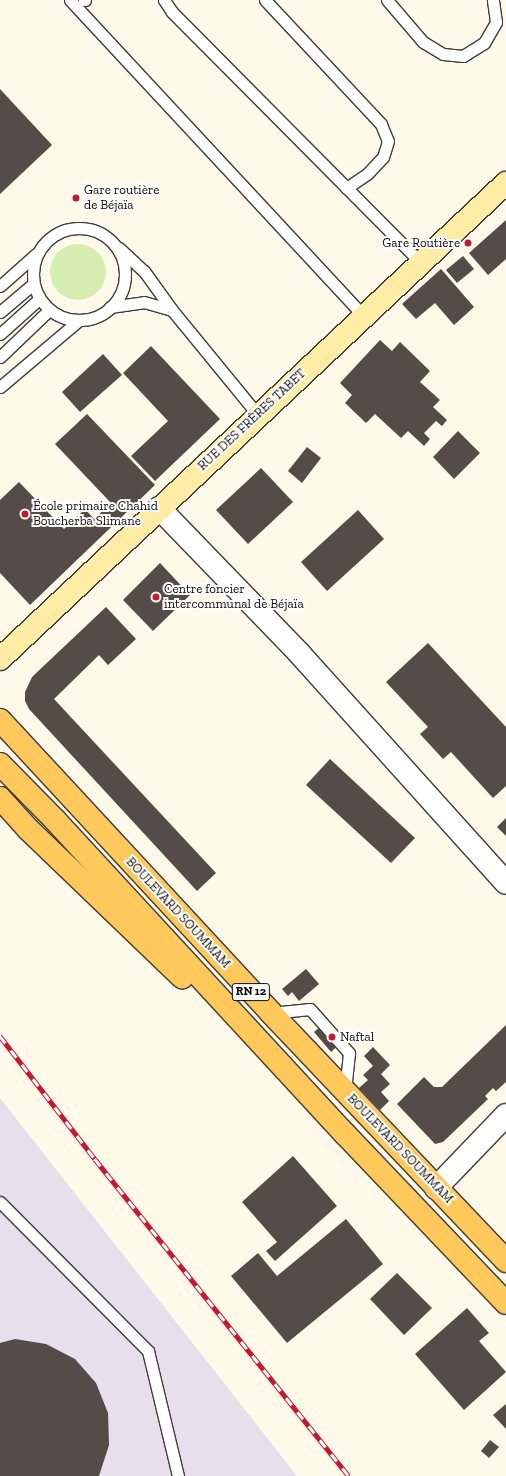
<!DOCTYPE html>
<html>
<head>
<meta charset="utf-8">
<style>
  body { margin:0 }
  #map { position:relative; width:506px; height:1476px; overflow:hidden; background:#fff9ea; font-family:"Zilla Slab",serif }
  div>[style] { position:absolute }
  .industrial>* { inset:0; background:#e9deec }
  .green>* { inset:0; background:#d5edb0 }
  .round { border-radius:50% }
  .building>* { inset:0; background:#554b47 }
  .roads { filter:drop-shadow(1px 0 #3e3e3e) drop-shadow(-1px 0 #3e3e3e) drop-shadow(0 1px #3e3e3e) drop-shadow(0 -1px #3e3e3e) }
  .lane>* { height:11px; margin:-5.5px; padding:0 5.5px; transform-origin:5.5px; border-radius:5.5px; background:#fff }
  .lane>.ring { margin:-5.5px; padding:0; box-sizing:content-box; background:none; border:11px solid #fff; border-radius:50% }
  .street>* { height:22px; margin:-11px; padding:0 11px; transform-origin:11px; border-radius:11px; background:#fff }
  .secondary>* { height:22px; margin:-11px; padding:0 11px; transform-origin:11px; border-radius:11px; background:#ffeda5 }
  .primary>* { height:22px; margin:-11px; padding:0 11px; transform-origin:11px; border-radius:11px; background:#ffc85a }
  .rail>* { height:4.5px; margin-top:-2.25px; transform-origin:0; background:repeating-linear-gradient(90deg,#fff 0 9px,#c8172f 0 18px); box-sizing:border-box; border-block:1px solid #c8172f }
  .dots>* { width:11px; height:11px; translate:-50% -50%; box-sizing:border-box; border:2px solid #fff; border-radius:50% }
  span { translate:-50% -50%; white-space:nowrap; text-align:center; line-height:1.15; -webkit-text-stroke:4px #fff; paint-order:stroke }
  .shield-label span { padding:1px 3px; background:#fff; border:1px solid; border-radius:3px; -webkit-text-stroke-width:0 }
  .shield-label { font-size:12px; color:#0b0b0b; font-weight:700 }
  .poi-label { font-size:13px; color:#0b0b0b }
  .left { translate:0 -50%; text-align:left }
  .right { translate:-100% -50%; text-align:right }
  .street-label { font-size:13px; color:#0b0b0b }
</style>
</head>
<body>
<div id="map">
  <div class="industrial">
    <i style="clip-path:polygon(0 1098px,297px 1476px,0 1476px)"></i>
  </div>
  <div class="green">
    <i class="round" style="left:50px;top:244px;width:56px;height:56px"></i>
  </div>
  <div class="building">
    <i style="clip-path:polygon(0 89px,52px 145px,0 194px)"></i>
    <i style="clip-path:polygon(506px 220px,506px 259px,488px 275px,469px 253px)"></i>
    <i style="clip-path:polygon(463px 256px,474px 269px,457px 283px,446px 270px)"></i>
    <i style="clip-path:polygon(441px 269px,474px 307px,454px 325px,435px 303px,416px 319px,402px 304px)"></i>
    <i style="clip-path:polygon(380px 340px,392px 351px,400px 342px,430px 371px,420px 382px,440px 400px,433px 407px,447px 420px,442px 426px,436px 421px,424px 433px,430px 439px,424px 446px,408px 431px,401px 438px,375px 414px,366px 423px,345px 403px,352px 395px,340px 383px)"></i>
    <i style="clip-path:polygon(151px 346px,220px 419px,155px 481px,131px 456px,168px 421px,123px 373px)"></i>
    <i style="clip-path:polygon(103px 354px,122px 375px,80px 412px,62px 392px)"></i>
    <i style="clip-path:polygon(87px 414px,155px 485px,30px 605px,0 573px,0 500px,19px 482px,64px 529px,85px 509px,94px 519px,111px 503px,55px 444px)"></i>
    <i style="clip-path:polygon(458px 431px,480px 453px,454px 479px,433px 457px)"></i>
    <i style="clip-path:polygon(307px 447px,321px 458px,302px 483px,288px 471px)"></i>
    <i style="clip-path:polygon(261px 468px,293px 502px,248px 544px,216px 510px)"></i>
    <i style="clip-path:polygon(358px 510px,384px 539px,327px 591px,301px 562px)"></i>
    <i style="clip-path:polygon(160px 563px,190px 595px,153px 631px,123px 600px)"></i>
    <i style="clip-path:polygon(106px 607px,136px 639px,108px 665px,99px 655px,54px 699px,216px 873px,197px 891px,29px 709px,25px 701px,25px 692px,32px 677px)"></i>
    <i style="clip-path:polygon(428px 643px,506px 727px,506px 786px,493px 798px,451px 752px,443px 759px,420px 734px,428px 727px,386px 682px)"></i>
    <i style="clip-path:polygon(330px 759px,415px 838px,391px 863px,306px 785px)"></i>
    <i style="clip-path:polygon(506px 818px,506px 836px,497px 827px)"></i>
    <i style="clip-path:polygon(306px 969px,319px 984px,299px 1001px,292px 992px,288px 996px,282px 989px)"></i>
    <i style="clip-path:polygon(327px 1021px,344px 1040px,331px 1052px,314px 1032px)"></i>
    <i style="clip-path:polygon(506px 1025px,506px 1082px,496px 1091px,493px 1088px,485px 1096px,488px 1099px,443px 1142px,435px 1144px,397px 1104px,424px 1077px,434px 1087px,442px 1087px)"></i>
    <i style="clip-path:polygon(373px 1047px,390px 1065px,381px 1074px,390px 1084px,381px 1092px,389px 1101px,380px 1110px,359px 1088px,368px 1080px,363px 1075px,373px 1066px,364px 1056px)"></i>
    <i style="clip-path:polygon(293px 1156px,337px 1206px,275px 1261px,266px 1251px,277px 1242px,242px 1202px)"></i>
    <i style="clip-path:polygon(346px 1219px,383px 1264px,287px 1343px,231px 1276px,258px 1253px,277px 1276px)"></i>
    <i style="clip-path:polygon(397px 1273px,432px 1308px,404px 1335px,370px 1299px)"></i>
    <i style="clip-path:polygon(467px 1308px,489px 1333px,479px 1341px,506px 1372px,464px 1410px,415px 1354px)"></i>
    <i style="clip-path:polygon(15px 1339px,46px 1344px,75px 1359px,96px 1383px,108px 1413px,109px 1445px,99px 1476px,0 1476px,0 1343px)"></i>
    <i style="clip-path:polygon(506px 1404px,506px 1429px,493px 1415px)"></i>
    <i style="clip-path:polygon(490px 1440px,499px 1447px,489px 1458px,481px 1451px)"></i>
  </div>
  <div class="roads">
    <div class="lane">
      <i style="left:70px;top:0;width:432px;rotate:47.1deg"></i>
      <i style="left:84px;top:0;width:1px"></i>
      <i style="left:164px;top:0;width:14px;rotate:56deg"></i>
      <i style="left:172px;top:12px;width:354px;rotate:45.2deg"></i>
      <i style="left:265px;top:0;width:170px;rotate:46.9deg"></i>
      <i style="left:381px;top:124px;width:18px;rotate:68deg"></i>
      <i style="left:388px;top:141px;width:17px;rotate:107deg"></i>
      <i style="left:383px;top:157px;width:23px;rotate:133deg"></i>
      <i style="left:367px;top:174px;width:25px;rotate:146deg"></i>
      <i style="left:387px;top:0;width:55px;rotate:49.4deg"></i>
      <i style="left:423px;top:42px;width:23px;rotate:31deg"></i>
      <i style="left:443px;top:54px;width:20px;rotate:6deg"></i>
      <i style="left:463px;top:56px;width:25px;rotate:-32deg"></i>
      <i style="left:484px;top:43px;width:24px;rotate:-60deg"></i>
      <i style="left:496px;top:22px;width:22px;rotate:-98deg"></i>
      <i class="ring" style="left:33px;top:228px;width:81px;height:81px"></i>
      <i style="left:119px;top:248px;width:34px;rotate:43deg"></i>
      <i style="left:144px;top:271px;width:48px;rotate:54.3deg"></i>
      <i style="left:172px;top:310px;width:136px;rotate:50.7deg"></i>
      <i style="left:0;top:286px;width:48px;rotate:-41.6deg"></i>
      <i style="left:110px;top:307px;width:34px;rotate:-8deg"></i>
      <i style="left:144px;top:302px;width:29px;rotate:16deg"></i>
      <i style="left:0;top:312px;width:43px;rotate:-40.3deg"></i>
      <i style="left:0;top:334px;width:52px;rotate:-41.9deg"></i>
      <i style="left:0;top:357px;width:68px;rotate:-43.8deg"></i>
      <i style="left:0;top:387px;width:102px;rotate:-40.2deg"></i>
      <i style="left:271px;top:1013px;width:39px;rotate:-6deg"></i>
      <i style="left:310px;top:1009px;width:59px;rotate:48.4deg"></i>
      <i style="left:349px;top:1053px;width:38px;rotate:96deg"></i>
      <i style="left:0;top:1202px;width:210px;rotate:45.2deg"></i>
      <i style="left:148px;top:1351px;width:129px;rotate:76.5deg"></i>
    </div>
    <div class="street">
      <i style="left:159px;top:508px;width:202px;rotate:46deg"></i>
      <i style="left:299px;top:653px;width:309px;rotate:48deg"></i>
      <i style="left:436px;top:1188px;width:101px;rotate:-46.2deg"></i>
    </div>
    <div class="secondary">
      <i style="left:0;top:659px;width:695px;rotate:-43.25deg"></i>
    </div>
    <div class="primary">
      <i style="left:0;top:720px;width:399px;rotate:47.2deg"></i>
      <i style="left:271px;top:1013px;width:342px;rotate:46.5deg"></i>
      <i style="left:0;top:764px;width:80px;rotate:45.5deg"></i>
      <i style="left:56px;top:821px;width:426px;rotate:47.3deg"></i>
      <i style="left:345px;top:1134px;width:233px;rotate:46.4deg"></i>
      <i style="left:0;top:798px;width:42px;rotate:47.9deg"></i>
      <i style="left:28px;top:829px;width:214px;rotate:43.9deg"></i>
    </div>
  </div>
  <div class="rail">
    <i style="left:0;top:1036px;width:155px;rotate:52.3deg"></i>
    <i style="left:95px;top:1159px;width:406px;rotate:51.3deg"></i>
  </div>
  <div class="dots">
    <i style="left:76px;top:198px;background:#c8172f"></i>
    <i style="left:468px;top:243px;background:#c8172f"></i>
    <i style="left:25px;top:514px;background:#c8172f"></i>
    <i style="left:156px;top:597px;background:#c8172f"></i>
    <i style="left:332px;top:1037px;background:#c8172f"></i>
  </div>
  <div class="shield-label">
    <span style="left:251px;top:992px">RN 12</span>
  </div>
  <div class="poi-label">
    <span class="left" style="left:84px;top:198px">Gare routière<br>de Béjaïa</span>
    <span class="right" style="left:460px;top:243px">Gare Routière</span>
    <span class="left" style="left:33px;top:514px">École primaire Chahid<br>Boucherba Slimane</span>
    <span class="left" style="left:164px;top:597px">Centre foncier<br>intercommunal de Béjaïa</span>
    <span class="left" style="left:340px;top:1037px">Naftal</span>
  </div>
  <div class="street-label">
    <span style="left:252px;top:420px;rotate:-43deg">RUE DES FRÈRES TABET</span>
    <span style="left:178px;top:913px;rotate:47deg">BOULEVARD SOUMMAM</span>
    <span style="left:400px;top:1149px;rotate:46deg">BOULEVARD SOUMMAM</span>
  </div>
</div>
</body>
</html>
